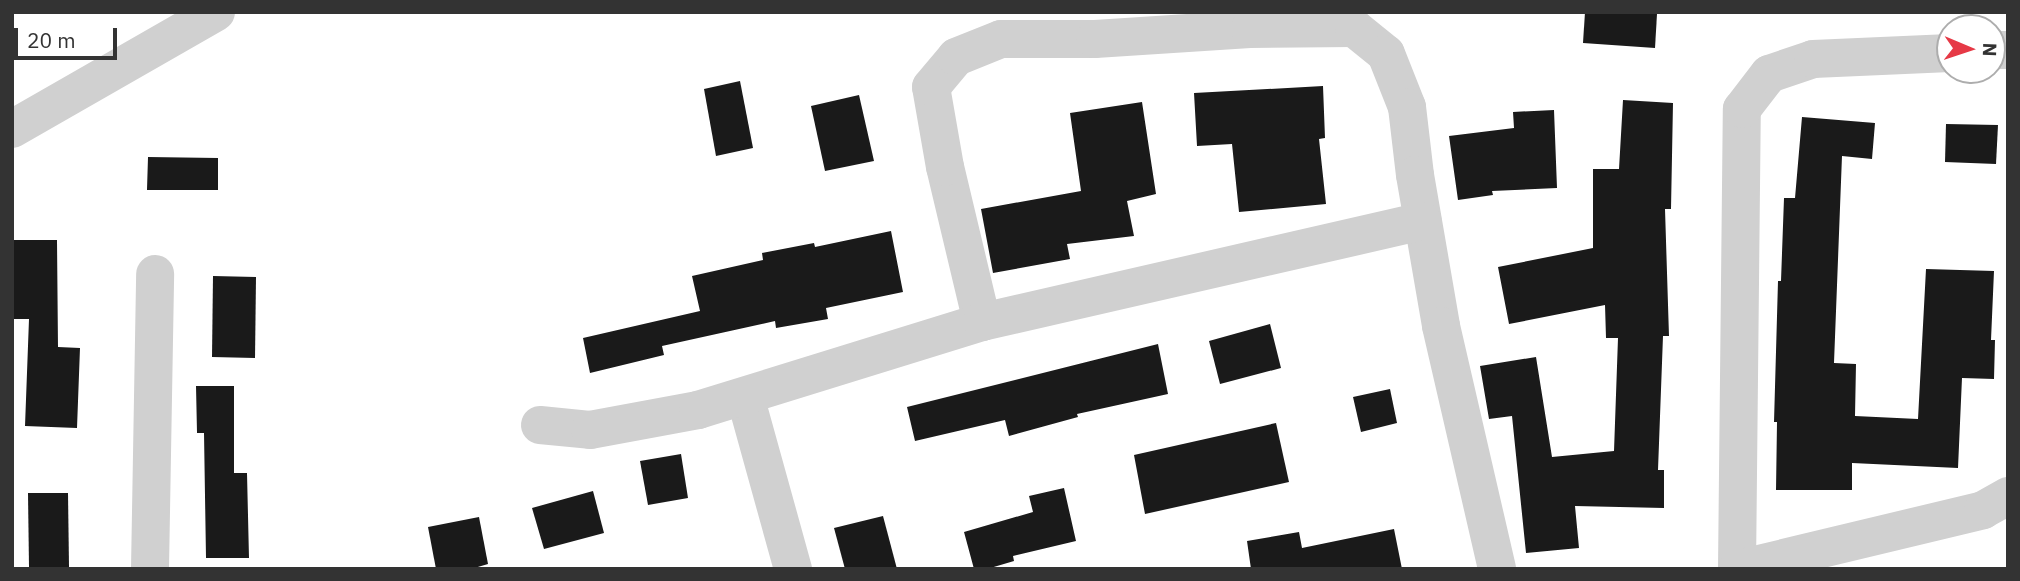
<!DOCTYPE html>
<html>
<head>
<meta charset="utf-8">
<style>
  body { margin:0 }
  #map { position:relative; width:2020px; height:581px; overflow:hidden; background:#fff; font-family:"IBM Plex Sans",sans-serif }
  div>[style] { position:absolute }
  .building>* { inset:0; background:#1a1a1a }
  .minor>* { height:38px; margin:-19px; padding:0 19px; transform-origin:19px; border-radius:19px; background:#d0d0d0 }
  .tertiary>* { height:38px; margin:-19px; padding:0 19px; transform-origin:19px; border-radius:19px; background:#d0d0d0 }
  span { translate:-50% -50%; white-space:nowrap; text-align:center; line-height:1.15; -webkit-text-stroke:7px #fff; paint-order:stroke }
  .frame { position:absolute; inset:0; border:14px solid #333; pointer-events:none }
  .north { position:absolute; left:1936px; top:14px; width:70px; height:70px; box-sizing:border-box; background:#fff; border:2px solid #adadad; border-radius:50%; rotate:92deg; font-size:19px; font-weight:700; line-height:28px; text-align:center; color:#333 }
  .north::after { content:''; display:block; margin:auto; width:24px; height:32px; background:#e63946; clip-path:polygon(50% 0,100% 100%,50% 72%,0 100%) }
  .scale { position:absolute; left:14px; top:28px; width:103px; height:32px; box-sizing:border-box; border:4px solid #333; border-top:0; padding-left:9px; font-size:21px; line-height:24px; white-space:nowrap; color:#333; -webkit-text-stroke:5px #fff; paint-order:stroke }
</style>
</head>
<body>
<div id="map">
  <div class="building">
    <i style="clip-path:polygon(1585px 12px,1657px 14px,1655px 48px,1583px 43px)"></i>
    <i style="clip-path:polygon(740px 81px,753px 148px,716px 156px,704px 89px)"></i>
    <i style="clip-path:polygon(1323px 86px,1325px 138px,1319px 139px,1326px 204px,1239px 212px,1232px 144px,1197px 146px,1194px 93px)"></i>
    <i style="clip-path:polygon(859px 95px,874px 161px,825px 171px,811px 106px)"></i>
    <i style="clip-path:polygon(1623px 100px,1673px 103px,1671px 209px,1665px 209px,1669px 336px,1663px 336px,1658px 470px,1664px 470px,1664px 508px,1575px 506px,1579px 548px,1526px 553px,1512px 416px,1489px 419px,1480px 366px,1536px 357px,1552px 457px,1614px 451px,1618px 338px,1606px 338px,1605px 305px,1509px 324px,1498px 267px,1593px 248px,1593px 169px,1619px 169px)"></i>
    <i style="clip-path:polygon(1142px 102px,1156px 194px,1127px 201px,1134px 236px,1067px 244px,1070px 259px,993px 273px,981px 209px,1081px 191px,1070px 113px)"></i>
    <i style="clip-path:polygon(1554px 110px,1557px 188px,1492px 191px,1493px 195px,1458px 200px,1449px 136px,1514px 128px,1513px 112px)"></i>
    <i style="clip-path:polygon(1802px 117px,1875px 123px,1872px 159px,1842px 156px,1834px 363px,1856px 364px,1855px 416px,1918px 419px,1926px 269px,1994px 271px,1991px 340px,1995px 340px,1994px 379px,1962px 378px,1958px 468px,1852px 463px,1852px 490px,1776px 490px,1777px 422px,1774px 422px,1778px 281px,1781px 281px,1784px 198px,1795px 198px)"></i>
    <i style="clip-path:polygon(1946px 124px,1998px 125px,1996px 164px,1945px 162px)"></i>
    <i style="clip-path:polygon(148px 157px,218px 158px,218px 190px,147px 190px)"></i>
    <i style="clip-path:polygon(891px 231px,903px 292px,826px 308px,828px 319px,776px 328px,775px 321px,662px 346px,664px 355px,590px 373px,583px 338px,700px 311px,692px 276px,763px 260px,762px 253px,814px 243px,815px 247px)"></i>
    <i style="clip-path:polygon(12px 240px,57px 240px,58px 347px,80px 348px,77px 428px,25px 426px,29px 319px,12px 319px)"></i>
    <i style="clip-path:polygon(213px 276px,256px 277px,255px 358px,212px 357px)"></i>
    <i style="clip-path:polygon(1270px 324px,1281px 368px,1220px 384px,1209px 341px)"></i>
    <i style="clip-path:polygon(1158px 344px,1168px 394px,1077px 414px,1078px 417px,1009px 436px,1005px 420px,915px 441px,907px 407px)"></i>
    <i style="clip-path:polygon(196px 386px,234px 386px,234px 473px,247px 473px,249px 558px,206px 558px,204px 433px,197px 433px)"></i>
    <i style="clip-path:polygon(1390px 389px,1397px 423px,1361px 432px,1353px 397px)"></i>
    <i style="clip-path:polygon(1276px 423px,1289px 482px,1145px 514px,1134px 455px)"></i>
    <i style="clip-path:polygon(681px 454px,688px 498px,648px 505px,640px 461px)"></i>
    <i style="clip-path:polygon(1064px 488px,1076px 541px,1013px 556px,1014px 561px,987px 569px,974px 569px,964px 532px,1033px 512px,1029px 496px)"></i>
    <i style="clip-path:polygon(593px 491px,604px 533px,544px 549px,532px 508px)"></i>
    <i style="clip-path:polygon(28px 493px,68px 493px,69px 567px,29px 567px)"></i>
    <i style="clip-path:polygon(883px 516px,897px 569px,845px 569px,834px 528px)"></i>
    <i style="clip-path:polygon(479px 517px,488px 564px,471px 569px,436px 569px,428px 527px)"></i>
    <i style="clip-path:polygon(1394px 529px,1402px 569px,1251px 569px,1247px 541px,1299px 532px,1302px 548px)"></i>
  </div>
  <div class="minor">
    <i style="left:1992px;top:50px;width:16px"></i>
    <i style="left:982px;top:322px;width:159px;rotate:-103.4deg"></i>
    <i style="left:945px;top:167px;width:81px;rotate:-99.9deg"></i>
    <i style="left:931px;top:87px;width:39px;rotate:-50deg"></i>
    <i style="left:956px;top:57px;width:48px;rotate:-21.8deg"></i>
    <i style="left:1001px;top:39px;width:94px"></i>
    <i style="left:1095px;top:39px;width:155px;rotate:-3.7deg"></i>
    <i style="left:1250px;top:29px;width:104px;rotate:-0.6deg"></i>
    <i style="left:1354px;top:28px;width:41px;rotate:39.1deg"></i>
    <i style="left:1386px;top:54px;width:57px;rotate:68.4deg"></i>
    <i style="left:1407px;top:107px;width:68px;rotate:83.3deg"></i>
    <i style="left:1415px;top:175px;width:153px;rotate:80.2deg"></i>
    <i style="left:1441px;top:326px;width:249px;rotate:77deg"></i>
    <i style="left:745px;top:396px;width:180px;rotate:74.5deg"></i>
    <i style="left:540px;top:425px;width:50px;rotate:5.7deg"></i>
    <i style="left:590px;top:430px;width:110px;rotate:-10.5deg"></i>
    <i style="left:698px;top:410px;width:297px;rotate:-17.2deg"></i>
    <i style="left:982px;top:322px;width:452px;rotate:-12.9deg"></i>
    <i style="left:150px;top:569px;width:295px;rotate:-89deg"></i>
    <i style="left:1737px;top:569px;width:460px;rotate:-89.4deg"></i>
    <i style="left:1742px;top:109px;width:44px;rotate:-52.4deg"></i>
    <i style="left:1769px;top:74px;width:46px;rotate:-18.8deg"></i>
    <i style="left:1813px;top:59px;width:137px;rotate:-2.5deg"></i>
    <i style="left:1738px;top:569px;width:252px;rotate:-13.5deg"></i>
    <i style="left:1983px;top:510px;width:29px;rotate:-29deg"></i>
  </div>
  <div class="tertiary">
    <i style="left:12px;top:129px;width:235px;rotate:-29.8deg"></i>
  </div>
  <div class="frame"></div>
  <div class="north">N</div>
  <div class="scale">20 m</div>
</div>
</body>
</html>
